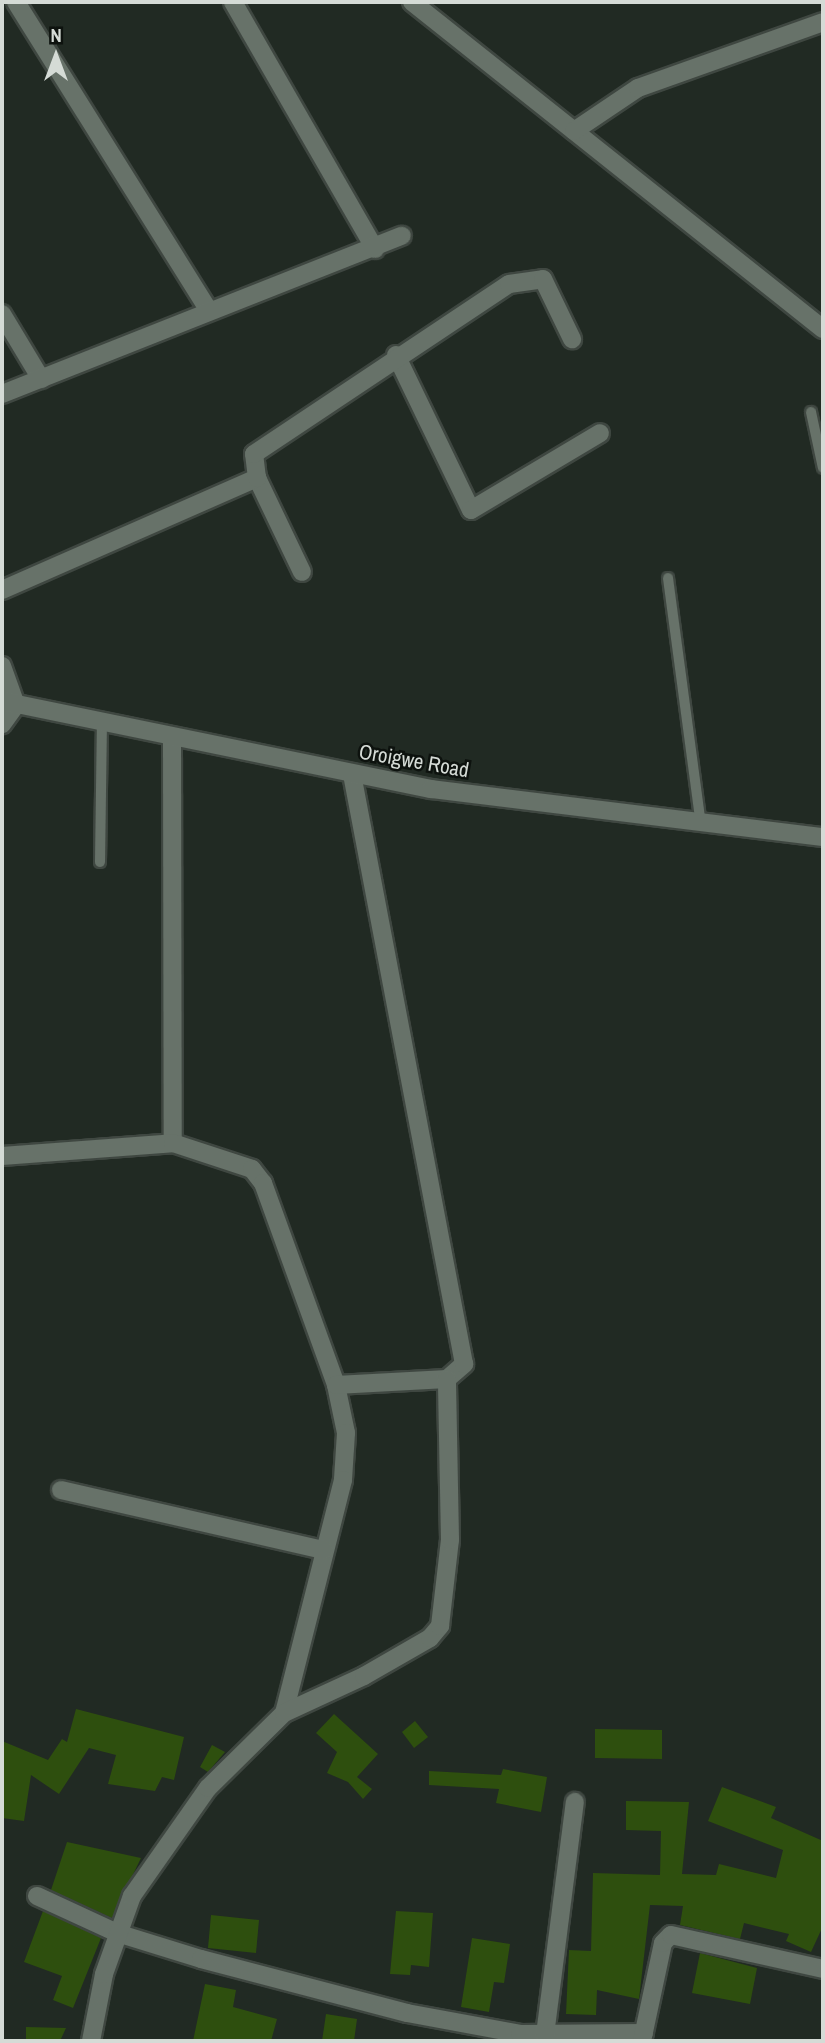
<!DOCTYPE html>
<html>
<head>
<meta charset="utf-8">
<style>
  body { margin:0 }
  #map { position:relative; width:825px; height:2043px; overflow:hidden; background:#212a23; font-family:"Archivo Narrow",sans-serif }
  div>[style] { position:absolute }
  .building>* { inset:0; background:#2e4f0e }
  .roads { filter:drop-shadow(2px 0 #3f4741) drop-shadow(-2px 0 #3f4741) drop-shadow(0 2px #3f4741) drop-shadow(0 -2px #3f4741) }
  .service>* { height:10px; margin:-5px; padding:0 5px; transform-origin:5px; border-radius:5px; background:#677269 }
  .minor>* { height:18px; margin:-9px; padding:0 9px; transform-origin:9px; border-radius:9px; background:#677269 }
  .tertiary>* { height:18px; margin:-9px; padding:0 9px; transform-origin:9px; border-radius:9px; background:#677269 }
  span { translate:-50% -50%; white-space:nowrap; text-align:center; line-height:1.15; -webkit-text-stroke:5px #0d120e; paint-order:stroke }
  .street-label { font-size:21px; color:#d5dbd6 }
  .frame { position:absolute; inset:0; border:4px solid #d5dbd6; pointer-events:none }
  .north { position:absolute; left:21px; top:21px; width:70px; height:70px; -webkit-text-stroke:5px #0d120e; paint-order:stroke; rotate:0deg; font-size:19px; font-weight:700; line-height:28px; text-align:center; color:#d5dbd6 }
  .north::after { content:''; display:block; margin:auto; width:24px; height:32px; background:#d5dbd6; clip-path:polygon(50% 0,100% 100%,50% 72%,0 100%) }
</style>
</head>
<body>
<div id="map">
  <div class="building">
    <i style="clip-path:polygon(76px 1709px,184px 1737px,174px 1780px,162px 1777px,155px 1791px,108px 1784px,116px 1755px,89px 1748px,59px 1794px,31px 1775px,24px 1821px,2px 1818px,2px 1741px,48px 1760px,62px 1739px,67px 1742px)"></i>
    <i style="clip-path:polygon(334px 1714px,378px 1754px,357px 1777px,372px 1789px,363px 1799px,348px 1782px,327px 1773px,337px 1752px,316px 1733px)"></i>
    <i style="clip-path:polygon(415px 1721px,428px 1737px,414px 1748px,402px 1732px)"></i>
    <i style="clip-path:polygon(595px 1729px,662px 1730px,662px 1759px,595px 1758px)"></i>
    <i style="clip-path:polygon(212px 1745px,225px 1752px,208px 1772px,200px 1767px)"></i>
    <i style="clip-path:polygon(503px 1769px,547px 1777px,541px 1812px,496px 1803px,499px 1789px,429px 1785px,429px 1771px,501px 1775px)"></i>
    <i style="clip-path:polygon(722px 1787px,776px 1807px,771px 1818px,823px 1841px,823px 1926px,811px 1952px,786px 1941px,789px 1934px,744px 1923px,740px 1939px,680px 1925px,683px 1906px,650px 1905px,639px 1999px,597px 1990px,596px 2015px,566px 2014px,569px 1950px,591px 1951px,593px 1873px,660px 1875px,661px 1831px,626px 1830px,626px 1801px,689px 1802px,682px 1874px,716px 1875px,719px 1864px,776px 1878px,783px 1850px,708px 1821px)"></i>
    <i style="clip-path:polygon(67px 1842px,141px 1858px,112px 1918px,51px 1890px)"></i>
    <i style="clip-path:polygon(43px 1911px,101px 1938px,73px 2008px,53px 2000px,62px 1976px,24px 1962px)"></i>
    <i style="clip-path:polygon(396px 1911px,433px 1913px,429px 1967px,411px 1965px,410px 1975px,390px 1974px)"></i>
    <i style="clip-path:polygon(211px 1915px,259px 1920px,256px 1953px,208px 1948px)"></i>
    <i style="clip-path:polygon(472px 1938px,510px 1944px,504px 1983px,494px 1982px,489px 2012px,461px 2007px)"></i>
    <i style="clip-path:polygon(700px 1953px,757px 1968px,750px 2004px,692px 1993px)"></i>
    <i style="clip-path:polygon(205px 1984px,236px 1990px,233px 2007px,277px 2019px,271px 2041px,193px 2041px)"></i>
    <i style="clip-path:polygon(326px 2014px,357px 2019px,354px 2041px,322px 2041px)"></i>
    <i style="clip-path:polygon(26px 2027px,66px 2028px,60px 2041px,26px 2041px)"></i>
  </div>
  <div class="roads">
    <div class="service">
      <i style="left:811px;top:412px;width:57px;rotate:77.9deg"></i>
      <i style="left:668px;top:578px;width:249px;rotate:82.4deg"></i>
      <i style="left:100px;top:862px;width:140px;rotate:-89.2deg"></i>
    </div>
    <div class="minor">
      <i style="left:16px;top:2px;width:364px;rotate:58deg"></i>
      <i style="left:233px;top:2px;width:285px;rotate:60.1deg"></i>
      <i style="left:412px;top:2px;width:525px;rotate:38.51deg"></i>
      <i style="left:574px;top:131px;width:77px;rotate:-33.9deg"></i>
      <i style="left:638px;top:88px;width:196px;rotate:-19.6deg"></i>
      <i style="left:2px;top:314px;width:76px;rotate:59deg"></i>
      <i style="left:396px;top:355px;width:172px;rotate:64.2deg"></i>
      <i style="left:471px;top:510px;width:150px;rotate:-30.8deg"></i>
      <i style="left:2px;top:394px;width:430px;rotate:-21.6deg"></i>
      <i style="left:257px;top:478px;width:104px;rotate:64.4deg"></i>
      <i style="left:2px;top:590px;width:279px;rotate:-23.7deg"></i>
      <i style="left:257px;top:478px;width:24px;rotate:-97deg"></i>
      <i style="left:254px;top:454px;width:306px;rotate:-33.7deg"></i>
      <i style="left:509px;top:284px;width:34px;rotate:-8deg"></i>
      <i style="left:543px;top:279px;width:67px;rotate:64.2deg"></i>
      <i style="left:2px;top:666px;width:41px;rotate:70.3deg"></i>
      <i style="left:16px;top:705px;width:24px;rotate:126deg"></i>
      <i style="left:172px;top:737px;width:406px;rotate:89.9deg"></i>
      <i style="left:2px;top:1156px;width:171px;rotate:-4.3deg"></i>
      <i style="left:173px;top:1143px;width:83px;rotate:18.2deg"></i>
      <i style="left:252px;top:1169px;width:18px;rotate:52deg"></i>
      <i style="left:263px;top:1183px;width:215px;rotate:70.1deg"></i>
      <i style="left:336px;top:1385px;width:49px;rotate:78.2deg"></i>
      <i style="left:346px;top:1433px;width:47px;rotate:93.7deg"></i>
      <i style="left:343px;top:1480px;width:240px;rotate:104.2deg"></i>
      <i style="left:336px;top:1385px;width:111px;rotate:-3.1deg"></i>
      <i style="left:447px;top:1379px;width:23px;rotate:-41deg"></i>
      <i style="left:464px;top:1364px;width:601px;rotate:-100.75deg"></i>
      <i style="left:61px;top:1490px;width:270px;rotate:12.9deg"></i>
      <i style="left:37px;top:1896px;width:88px;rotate:24.8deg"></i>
      <i style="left:117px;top:1933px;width:88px;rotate:17.2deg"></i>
      <i style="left:201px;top:1959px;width:213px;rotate:14.7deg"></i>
      <i style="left:407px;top:2013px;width:115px;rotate:10.5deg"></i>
      <i style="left:520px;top:2034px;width:124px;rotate:-0.5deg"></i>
      <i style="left:545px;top:2035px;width:235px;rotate:-82.7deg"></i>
      <i style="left:91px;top:2041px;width:68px;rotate:-79deg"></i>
      <i style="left:104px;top:1974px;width:83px;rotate:-70.3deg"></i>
      <i style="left:132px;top:1896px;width:132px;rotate:-54.9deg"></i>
      <i style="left:208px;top:1788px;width:107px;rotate:-44.6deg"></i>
      <i style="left:284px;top:1713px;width:88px;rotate:-24.8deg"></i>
      <i style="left:364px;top:1676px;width:76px;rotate:-29.9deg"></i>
      <i style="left:430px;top:1638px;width:16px;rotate:-50deg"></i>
      <i style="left:440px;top:1626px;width:87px;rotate:-83.4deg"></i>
      <i style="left:450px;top:1540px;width:161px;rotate:-91.1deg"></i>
      <i style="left:642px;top:2041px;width:100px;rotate:-77.9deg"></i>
      <i style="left:663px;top:1943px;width:11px;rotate:-45deg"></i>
      <i style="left:671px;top:1935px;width:156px;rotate:12.6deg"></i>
    </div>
    <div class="tertiary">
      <i style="left:2px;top:701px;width:438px;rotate:11.6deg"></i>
      <i style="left:431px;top:789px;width:395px;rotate:7deg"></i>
    </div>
  </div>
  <div class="street-label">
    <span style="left:414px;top:761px;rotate:10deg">Oroigwe Road</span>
  </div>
  <div class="frame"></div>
  <div class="north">N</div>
</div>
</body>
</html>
